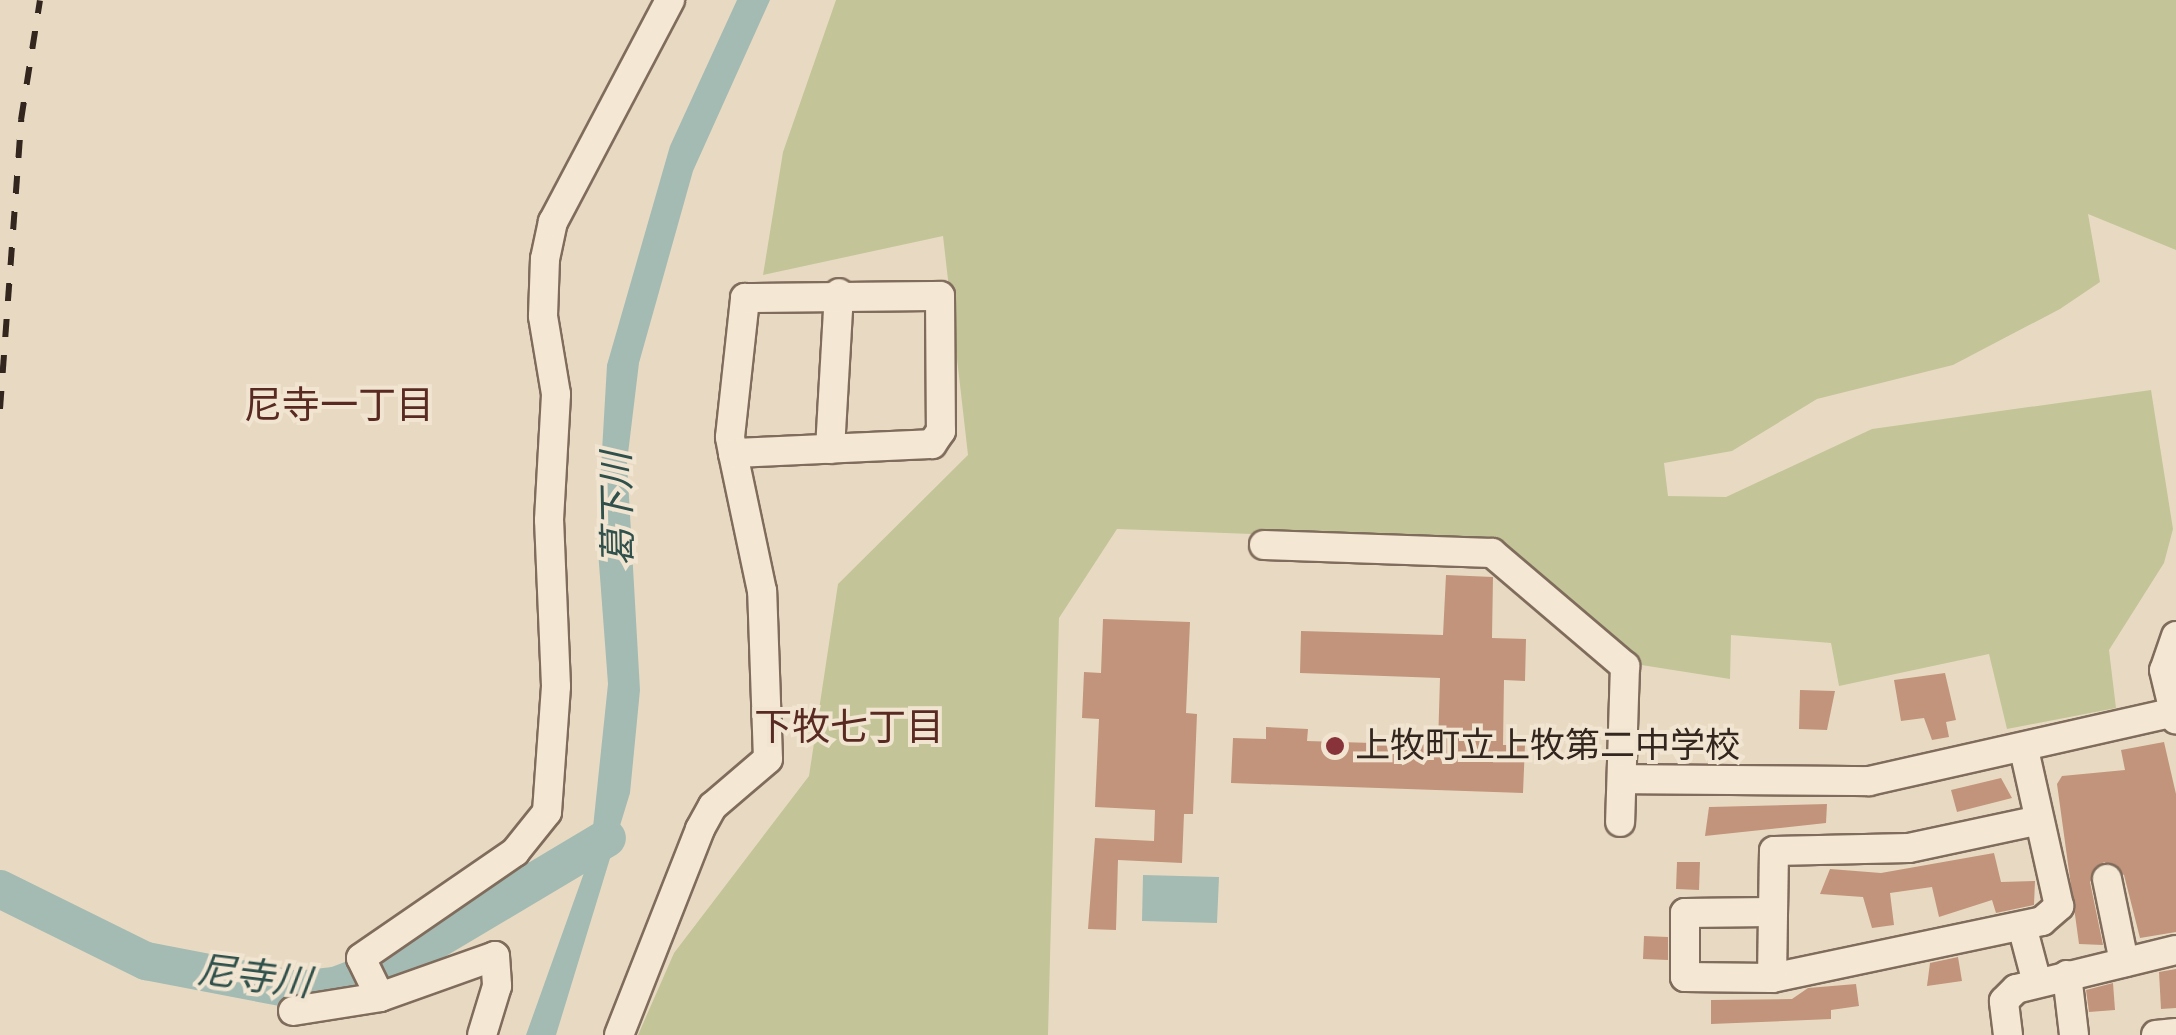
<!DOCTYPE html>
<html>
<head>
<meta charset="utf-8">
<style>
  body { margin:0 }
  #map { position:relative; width:2176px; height:1035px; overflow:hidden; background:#e8dac2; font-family:"Crimson Pro","Noto Sans JP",serif }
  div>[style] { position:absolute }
  .green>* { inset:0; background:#c3c598 }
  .water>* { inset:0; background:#a4bbb3 }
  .river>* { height:38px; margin:-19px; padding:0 19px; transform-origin:19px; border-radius:19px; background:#a4bbb3 }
  .building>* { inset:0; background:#c2947c }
  .roads { filter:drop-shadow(2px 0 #806c5c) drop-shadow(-2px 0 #806c5c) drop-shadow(0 2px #806c5c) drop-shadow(0 -2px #806c5c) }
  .minor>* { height:28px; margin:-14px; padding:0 14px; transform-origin:14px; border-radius:14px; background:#f4e8d4 }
  .rail>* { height:6px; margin-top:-3px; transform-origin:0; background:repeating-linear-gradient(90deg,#32261e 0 18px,transparent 0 36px) }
  .dots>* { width:28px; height:28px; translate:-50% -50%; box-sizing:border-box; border:5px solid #f1e5d1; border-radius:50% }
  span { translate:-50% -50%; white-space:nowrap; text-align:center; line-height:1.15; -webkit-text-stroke:8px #f1e5d1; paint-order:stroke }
  .poi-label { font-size:35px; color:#32261e }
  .left { translate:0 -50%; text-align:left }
  .neighbourhood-label { font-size:38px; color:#592a22 }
  .water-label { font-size:38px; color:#2f504b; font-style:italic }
</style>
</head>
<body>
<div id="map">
  <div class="green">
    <i style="clip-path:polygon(836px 0,2176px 0,2176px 250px,2088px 214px,2100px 282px,2060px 309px,1953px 365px,1817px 399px,1732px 451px,1664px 463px,1668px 496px,1726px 497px,1872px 429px,2151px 390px,2173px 529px,2164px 563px,2109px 650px,2116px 708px,2007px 729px,1989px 654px,1839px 686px,1831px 643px,1731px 635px,1730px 679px,1635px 664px,1490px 543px,1117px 529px,1059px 618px,1048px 1035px,638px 1035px,674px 953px,809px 776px,838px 584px,968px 455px,943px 236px,763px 275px,783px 152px)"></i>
  </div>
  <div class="water">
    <i style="clip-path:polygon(737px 0,770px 0,693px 171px,639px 363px,627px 462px,640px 690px,630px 793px,556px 1035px,526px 1035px,590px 856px,608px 684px,597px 537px,607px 365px,670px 146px)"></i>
    <i style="clip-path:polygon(1143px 875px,1219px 877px,1217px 923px,1142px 921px)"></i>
  </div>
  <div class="river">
    <i style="left:0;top:889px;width:163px;rotate:26.3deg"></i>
    <i style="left:146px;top:961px;width:153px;rotate:10.9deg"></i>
    <i style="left:296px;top:990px;width:39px;rotate:-6deg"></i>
    <i style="left:335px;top:986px;width:68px;rotate:-20.6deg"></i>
    <i style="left:399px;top:962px;width:242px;rotate:-30.8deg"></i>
  </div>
  <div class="building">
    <i style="clip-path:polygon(1446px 575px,1493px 577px,1492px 638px,1526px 639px,1525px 681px,1504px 680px,1503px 745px,1525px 745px,1523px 793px,1231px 783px,1233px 738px,1266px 739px,1266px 727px,1308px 729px,1307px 741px,1438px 745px,1440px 678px,1300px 673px,1301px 631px,1443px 635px)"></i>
    <i style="clip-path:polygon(1103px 619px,1190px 622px,1186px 713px,1197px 714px,1193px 814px,1184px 814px,1182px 863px,1118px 860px,1116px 930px,1088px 929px,1095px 838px,1154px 841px,1155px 810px,1095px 807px,1099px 719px,1082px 718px,1084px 672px,1101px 673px)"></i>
    <i style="clip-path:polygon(1945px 673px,1956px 720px,1946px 722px,1949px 737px,1932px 740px,1924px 718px,1901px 721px,1894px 680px)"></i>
    <i style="clip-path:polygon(1800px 690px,1835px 691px,1827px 730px,1799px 729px)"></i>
    <i style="clip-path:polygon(2164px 742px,2176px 794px,2176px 932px,2140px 938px,2124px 875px,2104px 862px,2090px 882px,2103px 945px,2079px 944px,2057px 784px,2062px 776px,2125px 770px,2121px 750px)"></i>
    <i style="clip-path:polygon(2001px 778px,2012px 798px,1957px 812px,1951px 790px)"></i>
    <i style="clip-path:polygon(1827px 804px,1826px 823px,1705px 836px,1709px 807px)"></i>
    <i style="clip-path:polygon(1994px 853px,2001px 882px,2035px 881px,2034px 905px,1996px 913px,1992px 900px,1939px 917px,1932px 887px,1890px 893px,1894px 925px,1872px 928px,1863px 897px,1820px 894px,1830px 869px,1881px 873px)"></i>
    <i style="clip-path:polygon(1677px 862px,1700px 862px,1699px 890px,1676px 889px)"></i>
    <i style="clip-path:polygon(1644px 936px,1668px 937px,1668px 960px,1643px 959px)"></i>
    <i style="clip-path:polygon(1958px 957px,1962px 981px,1927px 986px,1930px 963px)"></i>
    <i style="clip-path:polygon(2176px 969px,2176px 1008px,2161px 1009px,2159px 972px)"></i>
    <i style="clip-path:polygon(2113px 983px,2115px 1010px,2089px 1012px,2086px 990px)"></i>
    <i style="clip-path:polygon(1856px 984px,1859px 1006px,1831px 1010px,1831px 1019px,1711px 1024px,1711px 1000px,1792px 999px,1808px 988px)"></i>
  </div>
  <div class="roads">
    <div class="minor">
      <i style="left:830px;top:449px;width:156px;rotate:-86.7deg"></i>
      <i style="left:1264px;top:545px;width:228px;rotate:2deg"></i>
      <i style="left:1492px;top:553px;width:175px;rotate:40.4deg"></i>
      <i style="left:1625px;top:666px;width:156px;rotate:91.8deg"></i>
      <i style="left:2176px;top:636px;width:36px;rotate:109deg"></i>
      <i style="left:2164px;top:670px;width:51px;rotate:76.5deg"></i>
      <i style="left:1622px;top:779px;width:247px;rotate:0.5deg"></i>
      <i style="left:1869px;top:781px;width:315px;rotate:-12.7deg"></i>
      <i style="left:2107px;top:879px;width:85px;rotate:78.4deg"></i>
      <i style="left:1771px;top:912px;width:86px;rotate:179.3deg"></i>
      <i style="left:1685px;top:913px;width:64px;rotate:90deg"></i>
      <i style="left:1685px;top:977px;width:87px;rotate:0.7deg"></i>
      <i style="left:1772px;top:978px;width:276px;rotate:-11.9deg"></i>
      <i style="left:2042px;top:921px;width:23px;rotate:-41deg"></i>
      <i style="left:2059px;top:906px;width:161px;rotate:-102.6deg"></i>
      <i style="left:2022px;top:926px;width:55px;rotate:75.2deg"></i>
      <i style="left:2067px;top:975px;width:60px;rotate:83.3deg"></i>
      <i style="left:1772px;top:978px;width:127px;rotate:-89.1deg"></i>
      <i style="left:1774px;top:851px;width:135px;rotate:-1.3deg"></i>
      <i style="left:1909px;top:848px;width:129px;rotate:-12.1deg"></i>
      <i style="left:380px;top:997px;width:43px;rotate:-116deg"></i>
      <i style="left:361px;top:958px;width:187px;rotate:-34.5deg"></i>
      <i style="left:515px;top:852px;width:51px;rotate:-51.3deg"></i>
      <i style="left:547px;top:812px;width:126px;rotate:-85.9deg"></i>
      <i style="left:556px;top:686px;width:166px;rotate:-92.4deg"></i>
      <i style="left:549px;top:520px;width:126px;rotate:-86.8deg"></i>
      <i style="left:556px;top:394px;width:79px;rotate:-99.5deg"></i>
      <i style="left:543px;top:316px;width:57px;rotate:-88deg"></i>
      <i style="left:545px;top:259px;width:38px;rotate:-78deg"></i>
      <i style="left:553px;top:222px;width:251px;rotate:-62.2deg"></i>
      <i style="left:293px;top:1011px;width:88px;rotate:-9.1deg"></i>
      <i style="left:380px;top:997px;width:122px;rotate:-19.6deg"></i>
      <i style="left:495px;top:956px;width:30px;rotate:86deg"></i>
      <i style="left:497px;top:986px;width:51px;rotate:107deg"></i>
      <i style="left:619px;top:1035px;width:221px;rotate:-68.5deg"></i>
      <i style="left:700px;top:829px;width:26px;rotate:-61deg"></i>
      <i style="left:713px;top:806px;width:72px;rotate:-40.5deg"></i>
      <i style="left:768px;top:759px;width:168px;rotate:-92deg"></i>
      <i style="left:762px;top:591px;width:141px;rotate:-101.9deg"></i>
      <i style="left:733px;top:453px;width:16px;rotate:-101deg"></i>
      <i style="left:730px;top:437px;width:140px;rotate:-83.8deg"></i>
      <i style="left:745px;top:298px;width:195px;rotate:-0.6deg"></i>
      <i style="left:940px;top:296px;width:135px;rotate:89.6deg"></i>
      <i style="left:941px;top:431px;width:16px;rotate:125deg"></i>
      <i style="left:932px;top:444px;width:199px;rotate:177.4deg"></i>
      <i style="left:2008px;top:1035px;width:34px;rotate:-97deg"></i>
      <i style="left:2004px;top:1001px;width:17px;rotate:-45deg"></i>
      <i style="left:2016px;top:989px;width:165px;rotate:-13.7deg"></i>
      <i style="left:2156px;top:1035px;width:20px;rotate:-6deg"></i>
    </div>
  </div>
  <div class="rail">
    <i style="left:0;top:409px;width:290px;rotate:-85.8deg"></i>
    <i style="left:21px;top:120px;width:121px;rotate:-81deg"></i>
  </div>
  <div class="dots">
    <i style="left:1335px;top:746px;background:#88333a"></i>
  </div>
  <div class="poi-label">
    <span class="left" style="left:1355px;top:746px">上牧町立上牧第二中学校</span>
  </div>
  <div class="neighbourhood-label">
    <span style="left:339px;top:406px">尼寺一丁目</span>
    <span style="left:849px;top:728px">下牧七丁目</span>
  </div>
  <div class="water-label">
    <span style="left:618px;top:509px;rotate:-91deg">葛下川</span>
    <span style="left:254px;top:977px;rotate:7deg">尼寺川</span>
  </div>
</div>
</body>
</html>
